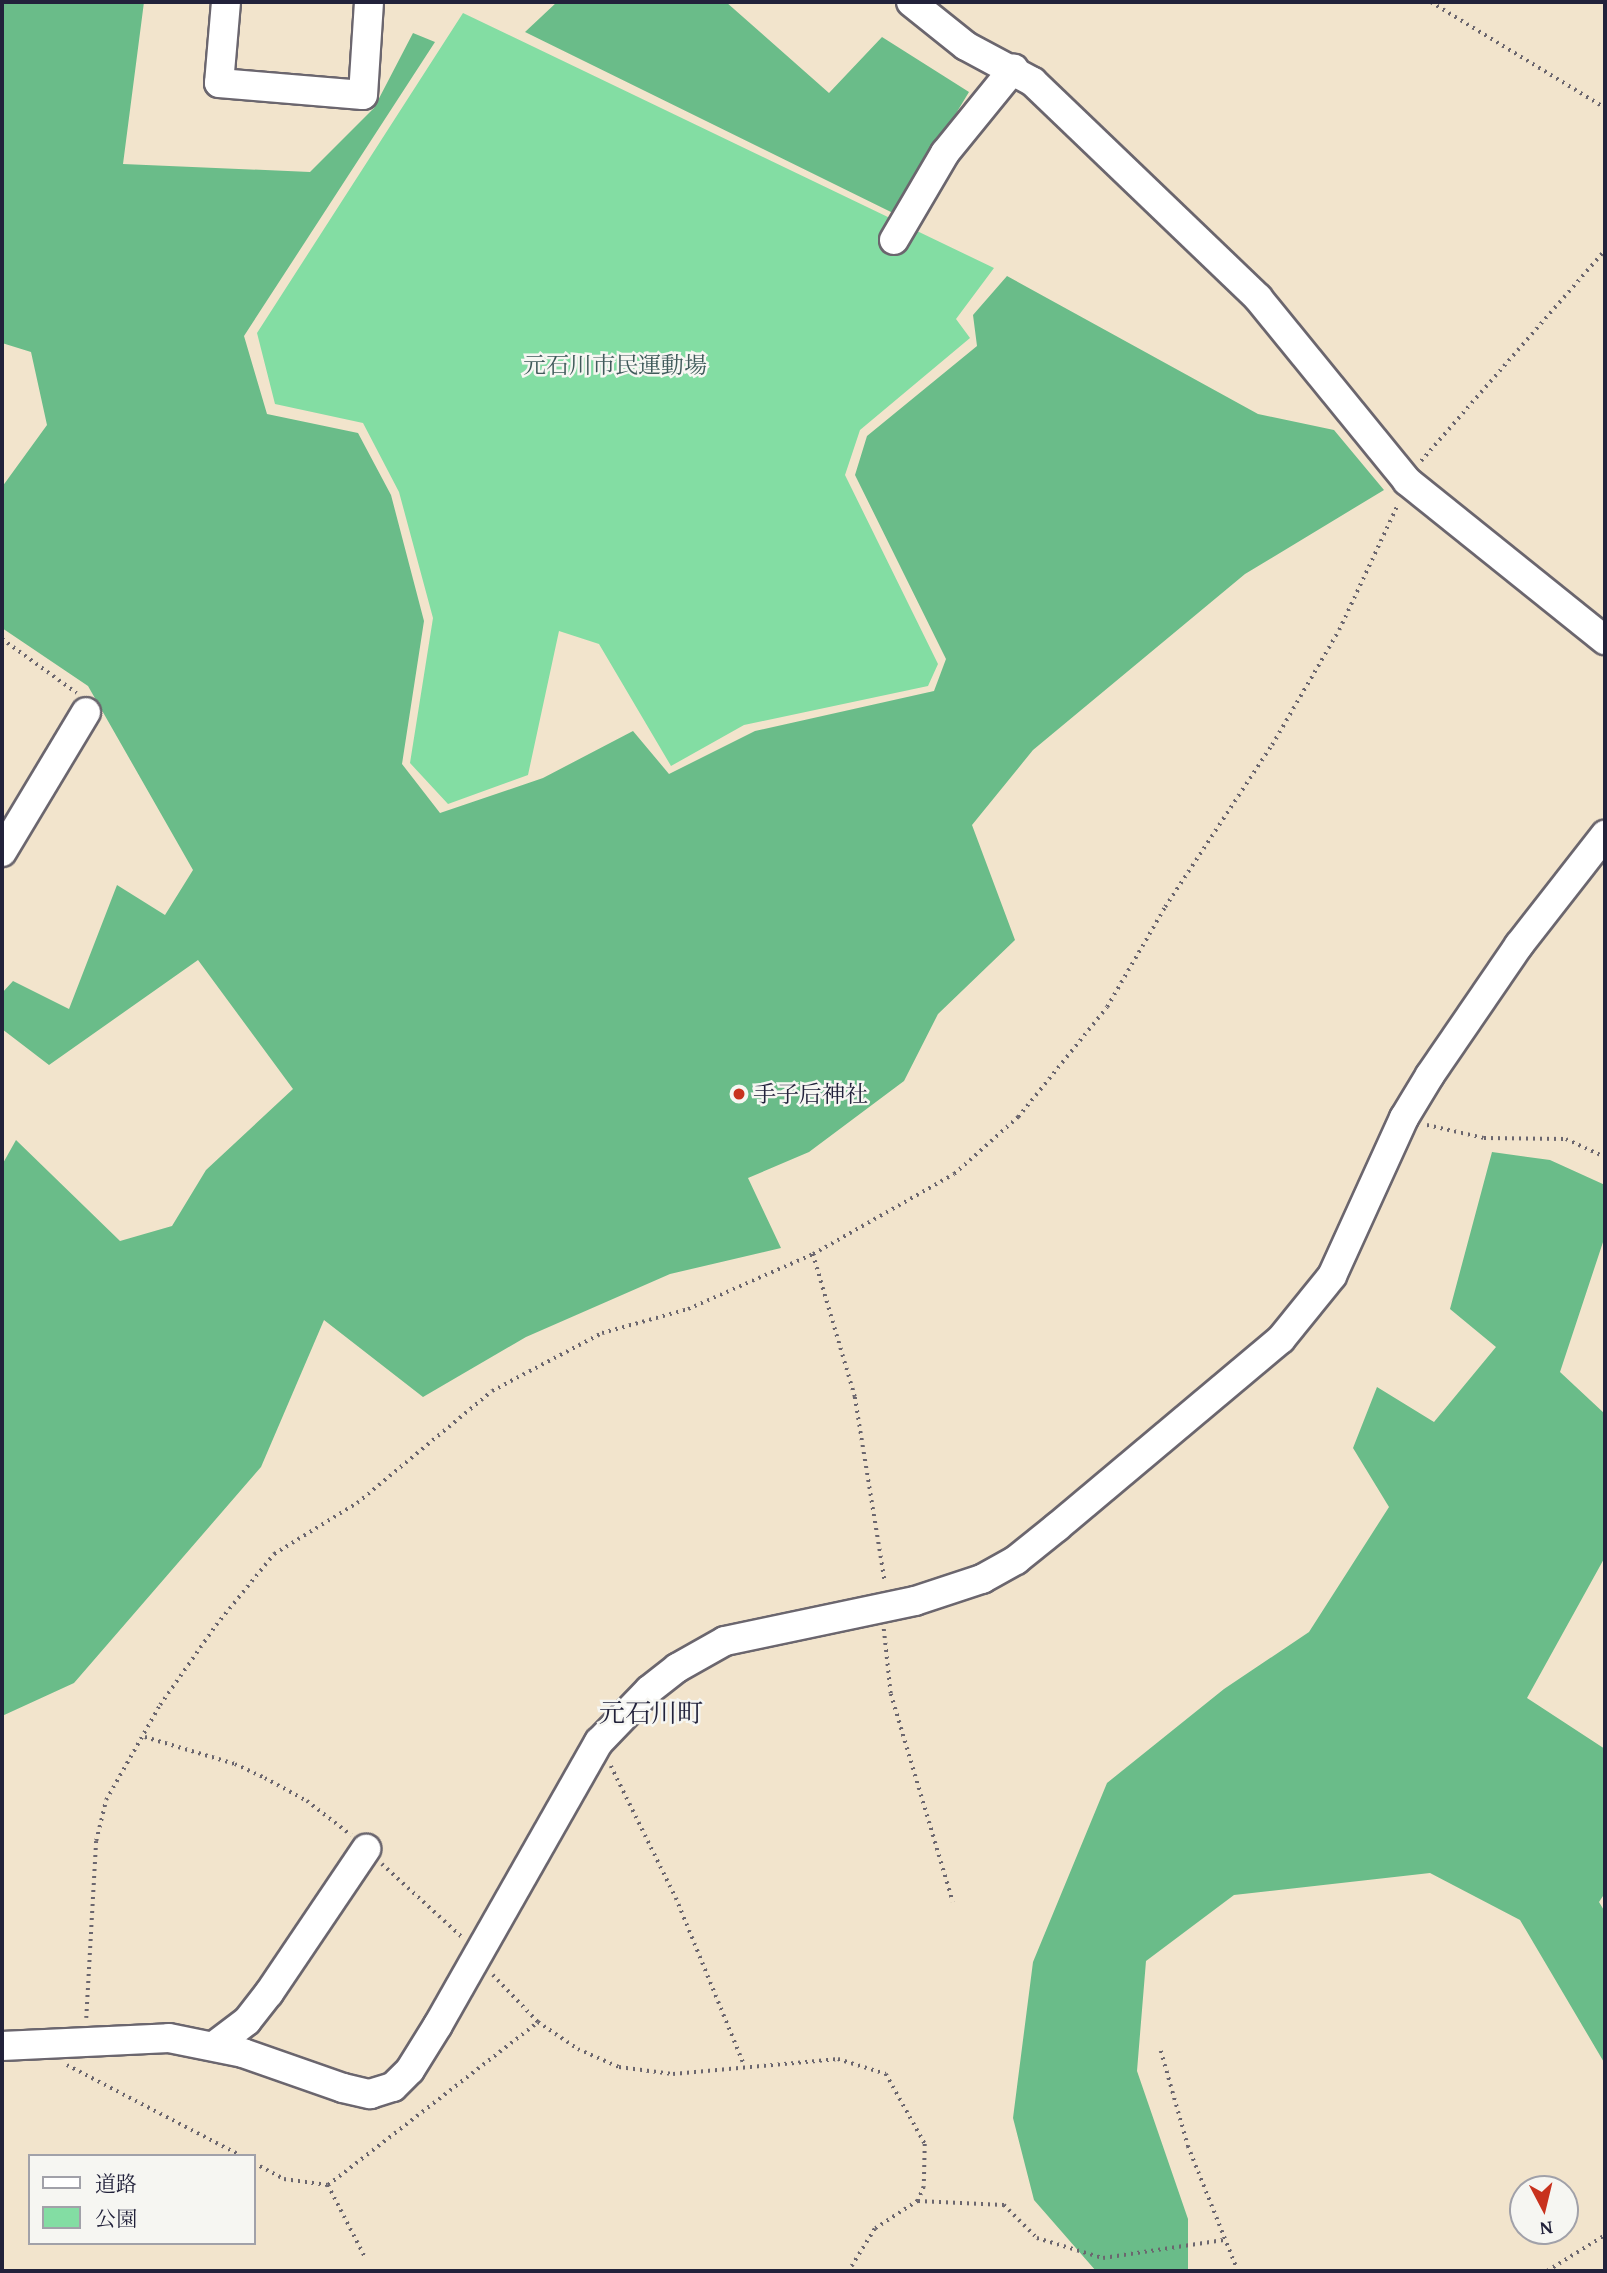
<!DOCTYPE html>
<html>
<head>
<meta charset="utf-8">
<style>
  body { margin:0 }
  #map { position:relative; width:1607px; height:2273px; overflow:hidden; background:#f2e4cc; font-family:"Gentium Book Plus","Noto Serif JP",serif }
  div>[style] { position:absolute }
  .green>* { inset:0; background:#83dda3 }
  .forest>* { inset:0; background:#6abc89 }
  .path>* { height:3.5px; margin-top:-1.75px; transform-origin:0; background:repeating-linear-gradient(90deg,#6b666e 0 2px,transparent 0 7px) }
  .roads { filter:drop-shadow(2px 0 #6b666e) drop-shadow(-2px 0 #6b666e) drop-shadow(0 2px #6b666e) drop-shadow(0 -2px #6b666e) }
  .minor>* { height:28px; margin:-14px; padding:0 14px; transform-origin:14px; border-radius:14px; background:#fff }
  .dots>* { width:19px; height:19px; translate:-50% -50%; box-sizing:border-box; border:4px solid #f6f6f2; border-radius:50% }
  span { translate:-50% -50%; white-space:nowrap; text-align:center; line-height:1.15; -webkit-text-stroke:5px #f6f6f2; paint-order:stroke }
  .park-label { font-size:23px; color:#3f5a5a }
  .poi-label { font-size:23px; color:#22223b }
  .left { translate:0 -50%; text-align:left }
  .quarter-label { font-size:26px; color:#22223b }
  .frame { position:absolute; inset:0; border:4px solid #22223b; pointer-events:none }
  .legend { position:absolute; left:28px; top:2154px; width:228px; height:91px; box-sizing:border-box; background:#f6f6f2; border:2px solid #a1a1a9; margin:0; padding:9px 12px; list-style:none; font-size:21px; color:#22223b }
  .legend li { display:flex; align-items:center; gap:14px; height:35px }
  .legend b { width:35px; border:2px solid #a1a1a9 }
  .north { position:absolute; left:1509px; top:2175px; width:70px; height:70px; box-sizing:border-box; background:#f6f6f2; border:2px solid #a1a1a9; border-radius:50%; rotate:173deg; font-size:19px; font-weight:700; line-height:28px; text-align:center; color:#22223b }
  .north::after { content:''; display:block; margin:auto; width:24px; height:32px; background:#c8321e; clip-path:polygon(50% 0,100% 100%,50% 72%,0 100%) }
</style>
</head>
<body>
<div id="map">
  <div class="green">
    <i style="clip-path:polygon(463px 13px,994px 268px,956px 319px,970px 338px,860px 430px,845px 475px,938px 664px,928px 686px,744px 725px,671px 766px,599px 644px,559px 631px,528px 775px,448px 804px,410px 763px,433px 618px,399px 492px,363px 423px,275px 404px,257px 333px)"></i>
  </div>
  <div class="forest">
    <i style="clip-path:polygon(2px 2px,144px 2px,123px 164px,310px 172px,374px 108px,413px 33px,435px 42px,244px 336px,267px 414px,358px 433px,391px 495px,424px 621px,402px 764px,440px 813px,543px 778px,633px 731px,669px 774px,755px 731px,934px 691px,946px 659px,855px 475px,867px 436px,977px 346px,973px 315px,1007px 276px,1258px 414px,1334px 430px,1384px 490px,1245px 574px,1033px 750px,972px 825px,1015px 940px,938px 1014px,904px 1081px,809px 1152px,748px 1178px,781px 1248px,670px 1274px,526px 1337px,423px 1397px,324px 1320px,261px 1467px,74px 1683px,2px 1716px,2px 1165px,16px 1140px,120px 1241px,172px 1226px,206px 1170px,293px 1089px,198px 960px,49px 1065px,2px 1029px,2px 993px,13px 981px,69px 1009px,117px 885px,165px 915px,193px 870px,88px 686px,2px 628px,2px 487px,47px 425px,31px 352px,2px 343px)"></i>
    <i style="clip-path:polygon(557px 2px,726px 2px,829px 93px,882px 37px,969px 92px,895px 214px,525px 32px)"></i>
    <i style="clip-path:polygon(1492px 1152px,1550px 1160px,1605px 1185px,1605px 1236px,1560px 1372px,1605px 1414px,1605px 1557px,1527px 1698px,1605px 1749px,1605px 1893px,1599px 1902px,1605px 1912px,1605px 2064px,1520px 1920px,1430px 1873px,1234px 1895px,1146px 1961px,1137px 2071px,1188px 2219px,1188px 2271px,1096px 2271px,1034px 2200px,1013px 2118px,1033px 1962px,1107px 1783px,1224px 1689px,1309px 1632px,1389px 1507px,1353px 1448px,1377px 1387px,1434px 1422px,1496px 1347px,1450px 1309px)"></i>
  </div>
  <div class="path">
    <i style="left:1431px;top:2px;width:204px;rotate:31.3deg"></i>
    <i style="left:1421px;top:461px;width:280px;rotate:-48.9deg"></i>
    <i style="left:2px;top:639px;width:92px;rotate:35.8deg"></i>
    <i style="left:1427px;top:1125px;width:58px;rotate:12.8deg"></i>
    <i style="left:1484px;top:1138px;width:82px;rotate:0.7deg"></i>
    <i style="left:1566px;top:1139px;width:43px;rotate:24.8deg"></i>
    <i style="left:813px;top:1254px;width:149px;rotate:73.6deg"></i>
    <i style="left:855px;top:1397px;width:188px;rotate:80.8deg"></i>
    <i style="left:884px;top:1629px;width:65px;rotate:83.9deg"></i>
    <i style="left:891px;top:1694px;width:217px;rotate:73.4deg"></i>
    <i style="left:145px;top:1737px;width:94px;rotate:16.7deg"></i>
    <i style="left:235px;top:1764px;width:33px;rotate:25deg"></i>
    <i style="left:265px;top:1778px;width:48px;rotate:28.7deg"></i>
    <i style="left:307px;top:1801px;width:56px;rotate:37.7deg"></i>
    <i style="left:611px;top:1766px;width:147px;rotate:63.8deg"></i>
    <i style="left:676px;top:1898px;width:180px;rotate:67.8deg"></i>
    <i style="left:382px;top:1864px;width:108px;rotate:42.4deg"></i>
    <i style="left:493px;top:1975px;width:65px;rotate:46.2deg"></i>
    <i style="left:538px;top:2022px;width:48px;rotate:34deg"></i>
    <i style="left:578px;top:2049px;width:45px;rotate:23.7deg"></i>
    <i style="left:619px;top:2067px;width:54px;rotate:7.4deg"></i>
    <i style="left:673px;top:2074px;width:166px;rotate:-5.2deg"></i>
    <i style="left:838px;top:2059px;width:50px;rotate:17.4deg"></i>
    <i style="left:886px;top:2074px;width:80px;rotate:60.9deg"></i>
    <i style="left:925px;top:2144px;width:43px;rotate:91.3deg"></i>
    <i style="left:924px;top:2187px;width:15px;rotate:113deg"></i>
    <i style="left:918px;top:2201px;width:51px;rotate:146.9deg"></i>
    <i style="left:875px;top:2229px;width:49px;rotate:121.8deg"></i>
    <i style="left:86px;top:2018px;width:177px;rotate:-86.8deg"></i>
    <i style="left:96px;top:1841px;width:42px;rotate:-76.3deg"></i>
    <i style="left:106px;top:1800px;width:109px;rotate:-60.4deg"></i>
    <i style="left:160px;top:1705px;width:98px;rotate:-55deg"></i>
    <i style="left:216px;top:1625px;width:92px;rotate:-50.8deg"></i>
    <i style="left:274px;top:1554px;width:97px;rotate:-31.6deg"></i>
    <i style="left:357px;top:1503px;width:175px;rotate:-39.7deg"></i>
    <i style="left:492px;top:1391px;width:124px;rotate:-27.8deg"></i>
    <i style="left:602px;top:1333px;width:89px;rotate:-15.6deg"></i>
    <i style="left:688px;top:1309px;width:137px;rotate:-23.7deg"></i>
    <i style="left:813px;top:1254px;width:162px;rotate:-29.6deg"></i>
    <i style="left:954px;top:1174px;width:86px;rotate:-41.7deg"></i>
    <i style="left:1018px;top:1117px;width:141px;rotate:-51deg"></i>
    <i style="left:1107px;top:1007px;width:116px;rotate:-59.9deg"></i>
    <i style="left:1165px;top:907px;width:194px;rotate:-56.6deg"></i>
    <i style="left:1272px;top:745px;width:133px;rotate:-59.8deg"></i>
    <i style="left:1339px;top:630px;width:139px;rotate:-64.9deg"></i>
    <i style="left:1161px;top:2051px;width:99px;rotate:74.1deg"></i>
    <i style="left:1188px;top:2146px;width:135px;rotate:68.2deg"></i>
    <i style="left:67px;top:2065px;width:197px;rotate:27.5deg"></i>
    <i style="left:254px;top:2163px;width:34px;rotate:28deg"></i>
    <i style="left:284px;top:2179px;width:44px;rotate:7.8deg"></i>
    <i style="left:328px;top:2185px;width:266px;rotate:-37.8deg"></i>
    <i style="left:328px;top:2185px;width:81px;rotate:62.8deg"></i>
    <i style="left:918px;top:2201px;width:86px;rotate:2.7deg"></i>
    <i style="left:1004px;top:2205px;width:47px;rotate:45deg"></i>
    <i style="left:1037px;top:2238px;width:69px;rotate:16.9deg"></i>
    <i style="left:1103px;top:2258px;width:122px;rotate:-8.5deg"></i>
    <i style="left:1547px;top:2271px;width:68px;rotate:-31.8deg"></i>
  </div>
  <div class="roads">
    <div class="minor">
      <i style="left:226px;top:2px;width:81px;rotate:94.9deg"></i>
      <i style="left:219px;top:83px;width:144px;rotate:4.8deg"></i>
      <i style="left:363px;top:95px;width:93px;rotate:-86.3deg"></i>
      <i style="left:911px;top:2px;width:70px;rotate:38.7deg"></i>
      <i style="left:966px;top:46px;width:76px;rotate:28.2deg"></i>
      <i style="left:1033px;top:82px;width:312px;rotate:43.8deg"></i>
      <i style="left:1258px;top:298px;width:236px;rotate:50.8deg"></i>
      <i style="left:1407px;top:481px;width:254px;rotate:38.8deg"></i>
      <i style="left:894px;top:240px;width:101px;rotate:-59.6deg"></i>
      <i style="left:945px;top:153px;width:109px;rotate:-50.9deg"></i>
      <i style="left:2px;top:852px;width:163px;rotate:-59deg"></i>
      <i style="left:2px;top:2046px;width:167px;rotate:-2.7deg"></i>
      <i style="left:169px;top:2038px;width:76px;rotate:11.5deg"></i>
      <i style="left:243px;top:2053px;width:106px;rotate:19.3deg"></i>
      <i style="left:343px;top:2088px;width:28px;rotate:13deg"></i>
      <i style="left:370px;top:2094px;width:24px;rotate:-17deg"></i>
      <i style="left:393px;top:2087px;width:24px;rotate:-45deg"></i>
      <i style="left:410px;top:2070px;width:53px;rotate:-58.1deg"></i>
      <i style="left:438px;top:2025px;width:326px;rotate:-60.4deg"></i>
      <i style="left:599px;top:1742px;width:72px;rotate:-46.1deg"></i>
      <i style="left:649px;top:1690px;width:36px;rotate:-38deg"></i>
      <i style="left:677px;top:1668px;width:55px;rotate:-29.4deg"></i>
      <i style="left:725px;top:1641px;width:194px;rotate:-11.9deg"></i>
      <i style="left:915px;top:1601px;width:71px;rotate:-18.2deg"></i>
      <i style="left:982px;top:1579px;width:39px;rotate:-29deg"></i>
      <i style="left:1016px;top:1560px;width:53px;rotate:-38.8deg"></i>
      <i style="left:1057px;top:1527px;width:292px;rotate:-40deg"></i>
      <i style="left:1281px;top:1339px;width:81px;rotate:-51deg"></i>
      <i style="left:1332px;top:1276px;width:174px;rotate:-65.5deg"></i>
      <i style="left:1404px;top:1118px;width:50px;rotate:-58.8deg"></i>
      <i style="left:1430px;top:1075px;width:158px;rotate:-55.6deg"></i>
      <i style="left:1519px;top:945px;width:140px;rotate:-52deg"></i>
      <i style="left:214px;top:2046px;width:41px;rotate:-37.1deg"></i>
      <i style="left:247px;top:2021px;width:36px;rotate:-52deg"></i>
      <i style="left:269px;top:1993px;width:174px;rotate:-56deg"></i>
    </div>
  </div>
  <div class="dots">
    <i style="left:739px;top:1094px;background:#c8321e"></i>
  </div>
  <div class="park-label">
    <span style="left:615px;top:365px">元石川市民運動場</span>
  </div>
  <div class="poi-label">
    <span class="left" style="left:753px;top:1094px">手子后神社</span>
  </div>
  <div class="quarter-label">
    <span style="left:651px;top:1713px">元石川町</span>
  </div>
  <div class="frame"></div>
  <ul class="legend">
  <li><b style="height:9px;background:#fff"></b>道路</li>
  <li><b style="height:19px;background:#83dda3"></b>公園</li>
  </ul>
  <div class="north">N</div>
</div>
</body>
</html>
